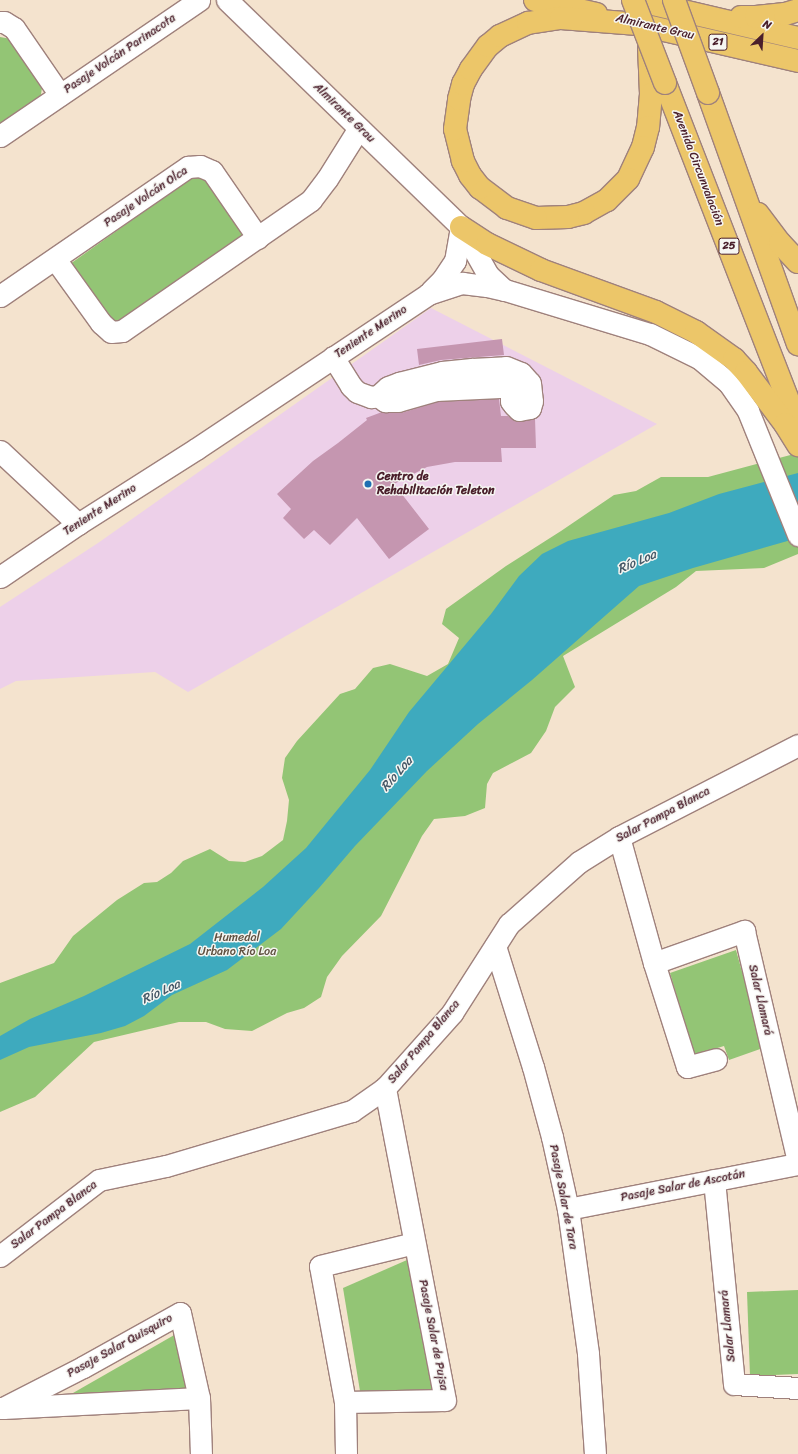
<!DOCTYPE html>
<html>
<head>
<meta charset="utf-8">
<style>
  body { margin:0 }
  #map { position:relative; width:798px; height:1454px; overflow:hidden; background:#f4e3ce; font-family:Sriracha,sans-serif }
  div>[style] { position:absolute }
  .built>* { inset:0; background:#edd0e9 }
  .green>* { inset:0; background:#93c575 }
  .water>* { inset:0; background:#3eaabe }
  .building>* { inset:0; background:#c596b0 }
  .roads { filter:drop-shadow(1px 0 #9f817c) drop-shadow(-1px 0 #9f817c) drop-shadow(0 1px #9f817c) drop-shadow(0 -1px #9f817c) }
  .minor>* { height:21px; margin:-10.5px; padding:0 10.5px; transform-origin:10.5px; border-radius:10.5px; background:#fff }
  .major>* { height:22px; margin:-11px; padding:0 11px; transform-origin:11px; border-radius:11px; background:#ecc669 }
  .highway>* { height:22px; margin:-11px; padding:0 11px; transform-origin:11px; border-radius:11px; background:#ecc669 }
  .bridges { filter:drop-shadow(1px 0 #9f817c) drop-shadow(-1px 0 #9f817c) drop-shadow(0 1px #9f817c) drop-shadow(0 -1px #9f817c) }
  .highway-bridge>* { height:22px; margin:-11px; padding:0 11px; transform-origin:11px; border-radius:11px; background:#ecc669 }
  .dots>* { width:11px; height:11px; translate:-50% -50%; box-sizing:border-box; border:2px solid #f6f6f2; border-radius:50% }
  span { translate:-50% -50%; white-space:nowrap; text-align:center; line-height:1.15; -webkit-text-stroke:3px #f6f6f2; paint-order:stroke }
  .shield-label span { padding:1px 3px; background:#f6f6f2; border:1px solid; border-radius:3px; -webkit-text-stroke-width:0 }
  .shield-label { font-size:11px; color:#4a1f2b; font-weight:700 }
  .street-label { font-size:12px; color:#4a1f2b }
  .poi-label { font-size:12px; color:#4a1f2b; font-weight:700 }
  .left { translate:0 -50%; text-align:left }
  .park-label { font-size:12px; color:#605141 }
  .water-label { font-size:13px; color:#455766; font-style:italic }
  .north { position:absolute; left:742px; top:16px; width:40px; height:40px; -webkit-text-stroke:3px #f6f6f2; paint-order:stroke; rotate:25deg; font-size:11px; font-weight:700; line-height:16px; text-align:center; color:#4a1f2b }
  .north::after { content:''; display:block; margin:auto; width:14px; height:18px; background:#4a1f2b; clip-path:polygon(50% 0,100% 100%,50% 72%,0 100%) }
</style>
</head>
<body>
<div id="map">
  <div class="built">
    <i style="clip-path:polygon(431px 308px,657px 424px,188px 692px,155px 672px,16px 681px,0 689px,0 607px,98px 543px)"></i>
  </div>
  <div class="green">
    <i style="clip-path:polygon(0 37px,17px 40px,43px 81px,40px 101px,0 128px)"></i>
    <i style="clip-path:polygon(201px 171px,246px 233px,115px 326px,70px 264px)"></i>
    <i style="clip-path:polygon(798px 453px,798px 554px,764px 568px,696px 571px,676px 587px,563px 656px,575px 687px,555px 707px,546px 731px,531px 753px,493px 773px,487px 784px,485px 808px,465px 816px,434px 819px,422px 836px,381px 916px,342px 956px,327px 977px,321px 997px,304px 1008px,287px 1013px,252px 1031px,225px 1029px,206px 1022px,179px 1022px,94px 1042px,35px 1097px,0 1112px,0 983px,54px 963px,73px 936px,117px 900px,144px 883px,157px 882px,171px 873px,183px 861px,210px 849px,229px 861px,245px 862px,262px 856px,283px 840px,287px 821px,289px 800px,282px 778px,285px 758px,297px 741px,340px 694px,355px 689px,373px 668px,390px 664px,427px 676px,448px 664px,459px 638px,442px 624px,446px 609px,506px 566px,561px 531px,614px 495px,636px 491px,661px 477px,708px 477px)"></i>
    <i style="clip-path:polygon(736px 950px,763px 1048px,729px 1060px,724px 1046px,694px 1055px,670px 973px)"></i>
    <i style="clip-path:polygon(407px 1260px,432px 1390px,360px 1391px,343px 1288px)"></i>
    <i style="clip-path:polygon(798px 1290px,798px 1374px,750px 1376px,747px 1292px)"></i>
    <i style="clip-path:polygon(176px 1334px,187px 1390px,66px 1397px)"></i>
  </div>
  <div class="water">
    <i style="clip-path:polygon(798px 473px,798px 538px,693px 568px,639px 586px,532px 680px,478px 724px,427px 771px,355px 846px,319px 888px,281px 929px,227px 970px,172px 995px,144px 1016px,125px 1026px,101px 1033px,29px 1047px,0 1060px,0 1036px,30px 1019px,84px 996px,190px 944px,263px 887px,306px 848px,370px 770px,409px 712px,491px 614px,519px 576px,542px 554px,568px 541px,669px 513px,719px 494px)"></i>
  </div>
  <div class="building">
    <i style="clip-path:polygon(502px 339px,504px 355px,441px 360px,419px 365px,417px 349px)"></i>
    <i style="clip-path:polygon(499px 399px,501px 416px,508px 416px,516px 422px,535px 418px,536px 448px,501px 448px,502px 462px,455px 462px,427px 467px,394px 484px,429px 529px,389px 559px,357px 518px,330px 545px,314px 530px,304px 539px,283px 518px,291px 509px,277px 494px,313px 461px,338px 443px,367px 420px,366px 418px,382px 412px,401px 413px,438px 402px)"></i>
  </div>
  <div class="roads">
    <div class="minor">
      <i style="left:227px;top:0;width:326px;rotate:44.1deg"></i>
      <i style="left:461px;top:227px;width:55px;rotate:60.6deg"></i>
      <i style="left:488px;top:275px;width:22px;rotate:43deg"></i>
      <i style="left:0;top:22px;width:4px"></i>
      <i style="left:4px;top:22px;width:12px;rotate:31deg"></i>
      <i style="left:14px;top:28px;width:81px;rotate:55.5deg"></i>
      <i style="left:0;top:136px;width:241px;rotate:-34.3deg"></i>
      <i style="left:55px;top:259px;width:79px;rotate:54.3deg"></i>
      <i style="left:101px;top:323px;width:13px;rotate:42deg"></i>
      <i style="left:111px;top:332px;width:11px;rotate:-5deg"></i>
      <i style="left:122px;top:331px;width:230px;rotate:-34.7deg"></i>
      <i style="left:311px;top:200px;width:26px;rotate:-53deg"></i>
      <i style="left:327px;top:179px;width:60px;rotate:-57.9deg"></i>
      <i style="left:431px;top:291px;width:16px;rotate:-45deg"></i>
      <i style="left:442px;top:280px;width:23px;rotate:-56deg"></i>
      <i style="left:455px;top:261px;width:35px;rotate:-80deg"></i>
      <i style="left:0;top:296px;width:228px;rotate:-34.5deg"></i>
      <i style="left:188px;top:167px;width:12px;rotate:-5deg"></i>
      <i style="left:200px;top:166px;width:13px;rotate:23deg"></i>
      <i style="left:212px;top:171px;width:81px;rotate:55.5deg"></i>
      <i style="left:333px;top:357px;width:34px;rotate:58deg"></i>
      <i style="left:351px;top:386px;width:8px;rotate:45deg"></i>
      <i style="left:357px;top:392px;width:15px;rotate:20deg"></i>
      <i style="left:371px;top:397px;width:7px;rotate:-8deg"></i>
      <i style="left:378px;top:396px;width:9px;rotate:36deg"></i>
      <i style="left:385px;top:401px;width:13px"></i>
      <i style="left:398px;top:401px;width:40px;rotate:-16deg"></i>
      <i style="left:436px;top:390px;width:64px;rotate:-2.7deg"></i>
      <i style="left:500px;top:387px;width:25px;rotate:2deg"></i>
      <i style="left:378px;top:396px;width:13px;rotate:-42deg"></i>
      <i style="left:388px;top:387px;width:12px;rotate:-20deg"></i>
      <i style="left:399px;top:383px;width:44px;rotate:-14.3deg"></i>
      <i style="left:442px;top:372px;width:30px;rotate:-6deg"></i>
      <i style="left:472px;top:369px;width:34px;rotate:-3deg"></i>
      <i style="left:506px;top:367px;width:16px;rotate:22deg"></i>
      <i style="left:521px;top:373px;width:13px;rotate:48deg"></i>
      <i style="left:530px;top:383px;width:18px;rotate:84deg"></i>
      <i style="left:532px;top:401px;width:7px;rotate:106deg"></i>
      <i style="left:530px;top:408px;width:11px;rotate:170deg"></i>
      <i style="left:519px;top:410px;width:7px;rotate:-135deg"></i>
      <i style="left:514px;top:405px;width:5px;rotate:-127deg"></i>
      <i style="left:511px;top:401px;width:14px;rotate:-90deg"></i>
      <i style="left:0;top:451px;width:107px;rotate:43.1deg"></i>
      <i style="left:0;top:577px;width:94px;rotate:-34.2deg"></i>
      <i style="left:78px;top:524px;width:140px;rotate:-32.4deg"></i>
      <i style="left:196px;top:449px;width:279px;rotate:-33.7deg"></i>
      <i style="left:428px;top:294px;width:36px;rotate:-18deg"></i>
      <i style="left:462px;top:283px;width:25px;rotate:7deg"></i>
      <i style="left:487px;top:286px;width:18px;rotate:13deg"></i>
      <i style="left:505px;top:290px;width:152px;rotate:16.9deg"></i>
      <i style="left:650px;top:334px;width:55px;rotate:26.1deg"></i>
      <i style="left:699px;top:358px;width:38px;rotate:40deg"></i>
      <i style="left:728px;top:382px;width:35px;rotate:55deg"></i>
      <i style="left:748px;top:411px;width:134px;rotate:68deg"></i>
      <i style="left:619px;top:837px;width:131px;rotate:74.5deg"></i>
      <i style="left:654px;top:963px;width:109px;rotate:72.4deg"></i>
      <i style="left:687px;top:1067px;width:30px;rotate:-15deg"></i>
      <i style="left:495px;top:946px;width:127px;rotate:72.6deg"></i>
      <i style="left:533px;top:1067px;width:73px;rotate:74.8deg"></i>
      <i style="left:552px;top:1137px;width:74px;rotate:77.5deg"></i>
      <i style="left:568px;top:1209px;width:146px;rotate:82.1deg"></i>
      <i style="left:588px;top:1354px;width:100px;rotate:86deg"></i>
      <i style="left:654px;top:963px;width:96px;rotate:-19.6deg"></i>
      <i style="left:744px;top:931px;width:236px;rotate:76.8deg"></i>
      <i style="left:714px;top:1180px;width:205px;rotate:84.4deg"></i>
      <i style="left:734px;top:1384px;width:64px;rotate:3.6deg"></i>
      <i style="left:568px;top:1209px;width:234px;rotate:-11.1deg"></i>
      <i style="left:0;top:1256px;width:125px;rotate:-37.5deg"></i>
      <i style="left:99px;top:1180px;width:68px;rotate:-11.8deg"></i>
      <i style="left:166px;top:1166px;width:194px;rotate:-16.5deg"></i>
      <i style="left:352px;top:1111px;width:40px;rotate:-34.9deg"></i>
      <i style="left:385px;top:1088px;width:101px;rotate:-48.2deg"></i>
      <i style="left:452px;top:1013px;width:106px;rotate:-57.4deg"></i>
      <i style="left:509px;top:924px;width:94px;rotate:-41.5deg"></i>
      <i style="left:579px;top:862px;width:47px;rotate:-32deg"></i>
      <i style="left:619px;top:837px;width:201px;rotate:-27.2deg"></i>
      <i style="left:199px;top:1398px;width:56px;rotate:88deg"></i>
      <i style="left:345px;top:1402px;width:100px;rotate:-1.1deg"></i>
      <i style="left:445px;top:1400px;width:318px;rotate:-100.9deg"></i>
      <i style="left:0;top:1408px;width:3px"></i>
      <i style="left:3px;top:1408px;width:196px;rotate:-2.9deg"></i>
      <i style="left:199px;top:1398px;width:87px;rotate:-102.6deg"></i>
      <i style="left:180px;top:1313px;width:111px;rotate:150.9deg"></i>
      <i style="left:83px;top:1367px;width:90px;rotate:152.9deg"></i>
      <i style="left:346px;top:1454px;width:52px;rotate:-91.1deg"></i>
      <i style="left:345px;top:1402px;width:138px;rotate:-100.4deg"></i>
      <i style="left:320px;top:1266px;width:97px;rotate:-13.7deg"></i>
    </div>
    <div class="major">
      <i style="left:535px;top:0;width:63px;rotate:12.9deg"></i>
    </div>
    <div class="highway">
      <i style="left:636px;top:0;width:166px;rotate:13.2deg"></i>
      <i style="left:741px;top:17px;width:15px"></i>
      <i style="left:756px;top:17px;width:29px;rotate:-6deg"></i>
      <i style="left:785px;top:14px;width:14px;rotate:-17deg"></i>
      <i style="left:649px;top:46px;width:48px;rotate:87.6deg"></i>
      <i style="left:651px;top:94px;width:33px;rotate:95deg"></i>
      <i style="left:648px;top:127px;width:21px;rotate:104deg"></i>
      <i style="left:643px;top:147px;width:35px;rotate:115deg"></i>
      <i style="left:628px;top:179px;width:30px;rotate:135deg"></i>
      <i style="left:607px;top:200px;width:26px;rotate:151deg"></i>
      <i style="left:584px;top:213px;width:16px;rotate:166deg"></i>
      <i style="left:568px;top:217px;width:32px;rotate:178deg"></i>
      <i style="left:536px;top:218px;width:31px;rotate:-161deg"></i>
      <i style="left:507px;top:208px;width:34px;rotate:-143deg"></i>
      <i style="left:480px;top:188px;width:16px;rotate:-128deg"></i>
      <i style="left:470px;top:175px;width:16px;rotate:-117deg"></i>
      <i style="left:463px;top:161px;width:33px;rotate:-104deg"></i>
      <i style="left:455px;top:129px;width:30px;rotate:-82deg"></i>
      <i style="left:459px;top:99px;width:16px;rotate:-75deg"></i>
      <i style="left:463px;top:84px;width:17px;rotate:-62deg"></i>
      <i style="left:471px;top:69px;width:29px;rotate:-54deg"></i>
      <i style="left:488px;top:46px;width:16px;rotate:-40deg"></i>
      <i style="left:500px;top:36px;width:31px;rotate:-25deg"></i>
      <i style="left:528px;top:23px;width:33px;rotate:-9deg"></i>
      <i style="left:561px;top:18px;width:77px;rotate:4.5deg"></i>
      <i style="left:638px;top:24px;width:164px;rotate:13deg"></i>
      <i style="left:665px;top:83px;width:368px;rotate:68.8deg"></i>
      <i style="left:708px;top:93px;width:267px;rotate:70.3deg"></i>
      <i style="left:758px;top:214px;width:36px;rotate:53deg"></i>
      <i style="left:780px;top:243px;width:26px;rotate:47deg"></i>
      <i style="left:461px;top:227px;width:31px;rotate:33deg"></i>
      <i style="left:487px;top:244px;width:60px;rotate:25.7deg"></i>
      <i style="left:541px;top:270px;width:122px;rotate:20.1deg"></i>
      <i style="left:656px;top:312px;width:45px;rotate:26.6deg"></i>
      <i style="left:696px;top:332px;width:47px;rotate:35.4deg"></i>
      <i style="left:734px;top:359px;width:18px;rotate:47deg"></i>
      <i style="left:746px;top:372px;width:65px;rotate:53.1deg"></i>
      <i style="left:785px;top:424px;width:25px;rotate:58deg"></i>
    </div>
  </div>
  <div class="bridges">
    <div class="highway-bridge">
      <i style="left:633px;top:0;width:89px;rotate:68.9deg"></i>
      <i style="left:674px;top:0;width:99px;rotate:69.9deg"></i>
    </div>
  </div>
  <div class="dots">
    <i style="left:368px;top:484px;background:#1f6fb2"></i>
  </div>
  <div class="shield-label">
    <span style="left:718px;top:42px">21</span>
    <span style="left:729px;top:246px">25</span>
  </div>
  <div class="street-label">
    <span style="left:655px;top:27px;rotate:13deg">Almirante Grau</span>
    <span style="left:120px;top:54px;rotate:-34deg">Pasaje Volcán Parinacota</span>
    <span style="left:344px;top:113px;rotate:44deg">Almirante Grau</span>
    <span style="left:698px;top:168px;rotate:69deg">Avenida Circunvalación</span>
    <span style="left:146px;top:197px;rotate:-34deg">Pasaje Volcán Olca</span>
    <span style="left:371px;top:332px;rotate:-34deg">Teniente Merino</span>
    <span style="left:100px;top:510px;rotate:-33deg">Teniente Merino</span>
    <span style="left:663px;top:815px;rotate:-28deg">Salar Pampa Blanca</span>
    <span style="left:760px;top:1000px;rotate:77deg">Salar Llamará</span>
    <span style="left:424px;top:1042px;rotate:-50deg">Salar Pampa Blanca</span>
    <span style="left:683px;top:1186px;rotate:-11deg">Pasaje Salar de Ascotán</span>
    <span style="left:563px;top:1197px;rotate:79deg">Pasaje Salar de Tara</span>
    <span style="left:54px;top:1215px;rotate:-37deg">Salar Pampa Blanca</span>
    <span style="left:728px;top:1326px;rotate:-96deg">Salar Llamará</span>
    <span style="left:433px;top:1335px;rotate:79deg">Pasaje Salar de Pujsa</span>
    <span style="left:120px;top:1346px;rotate:-29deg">Pasaje Salar Quisquiro</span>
  </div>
  <div class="poi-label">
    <span class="left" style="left:377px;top:484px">Centro de<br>Rehabilitación Teleton</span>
  </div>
  <div class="park-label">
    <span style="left:237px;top:945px">Humedal<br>Urbano Río Loa</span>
  </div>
  <div class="water-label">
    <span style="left:637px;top:562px;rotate:-23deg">Río Loa</span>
    <span style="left:397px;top:774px;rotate:-49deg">Río Loa</span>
    <span style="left:161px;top:992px;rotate:-25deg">Río Loa</span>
  </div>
  <div class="north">N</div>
</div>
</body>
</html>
